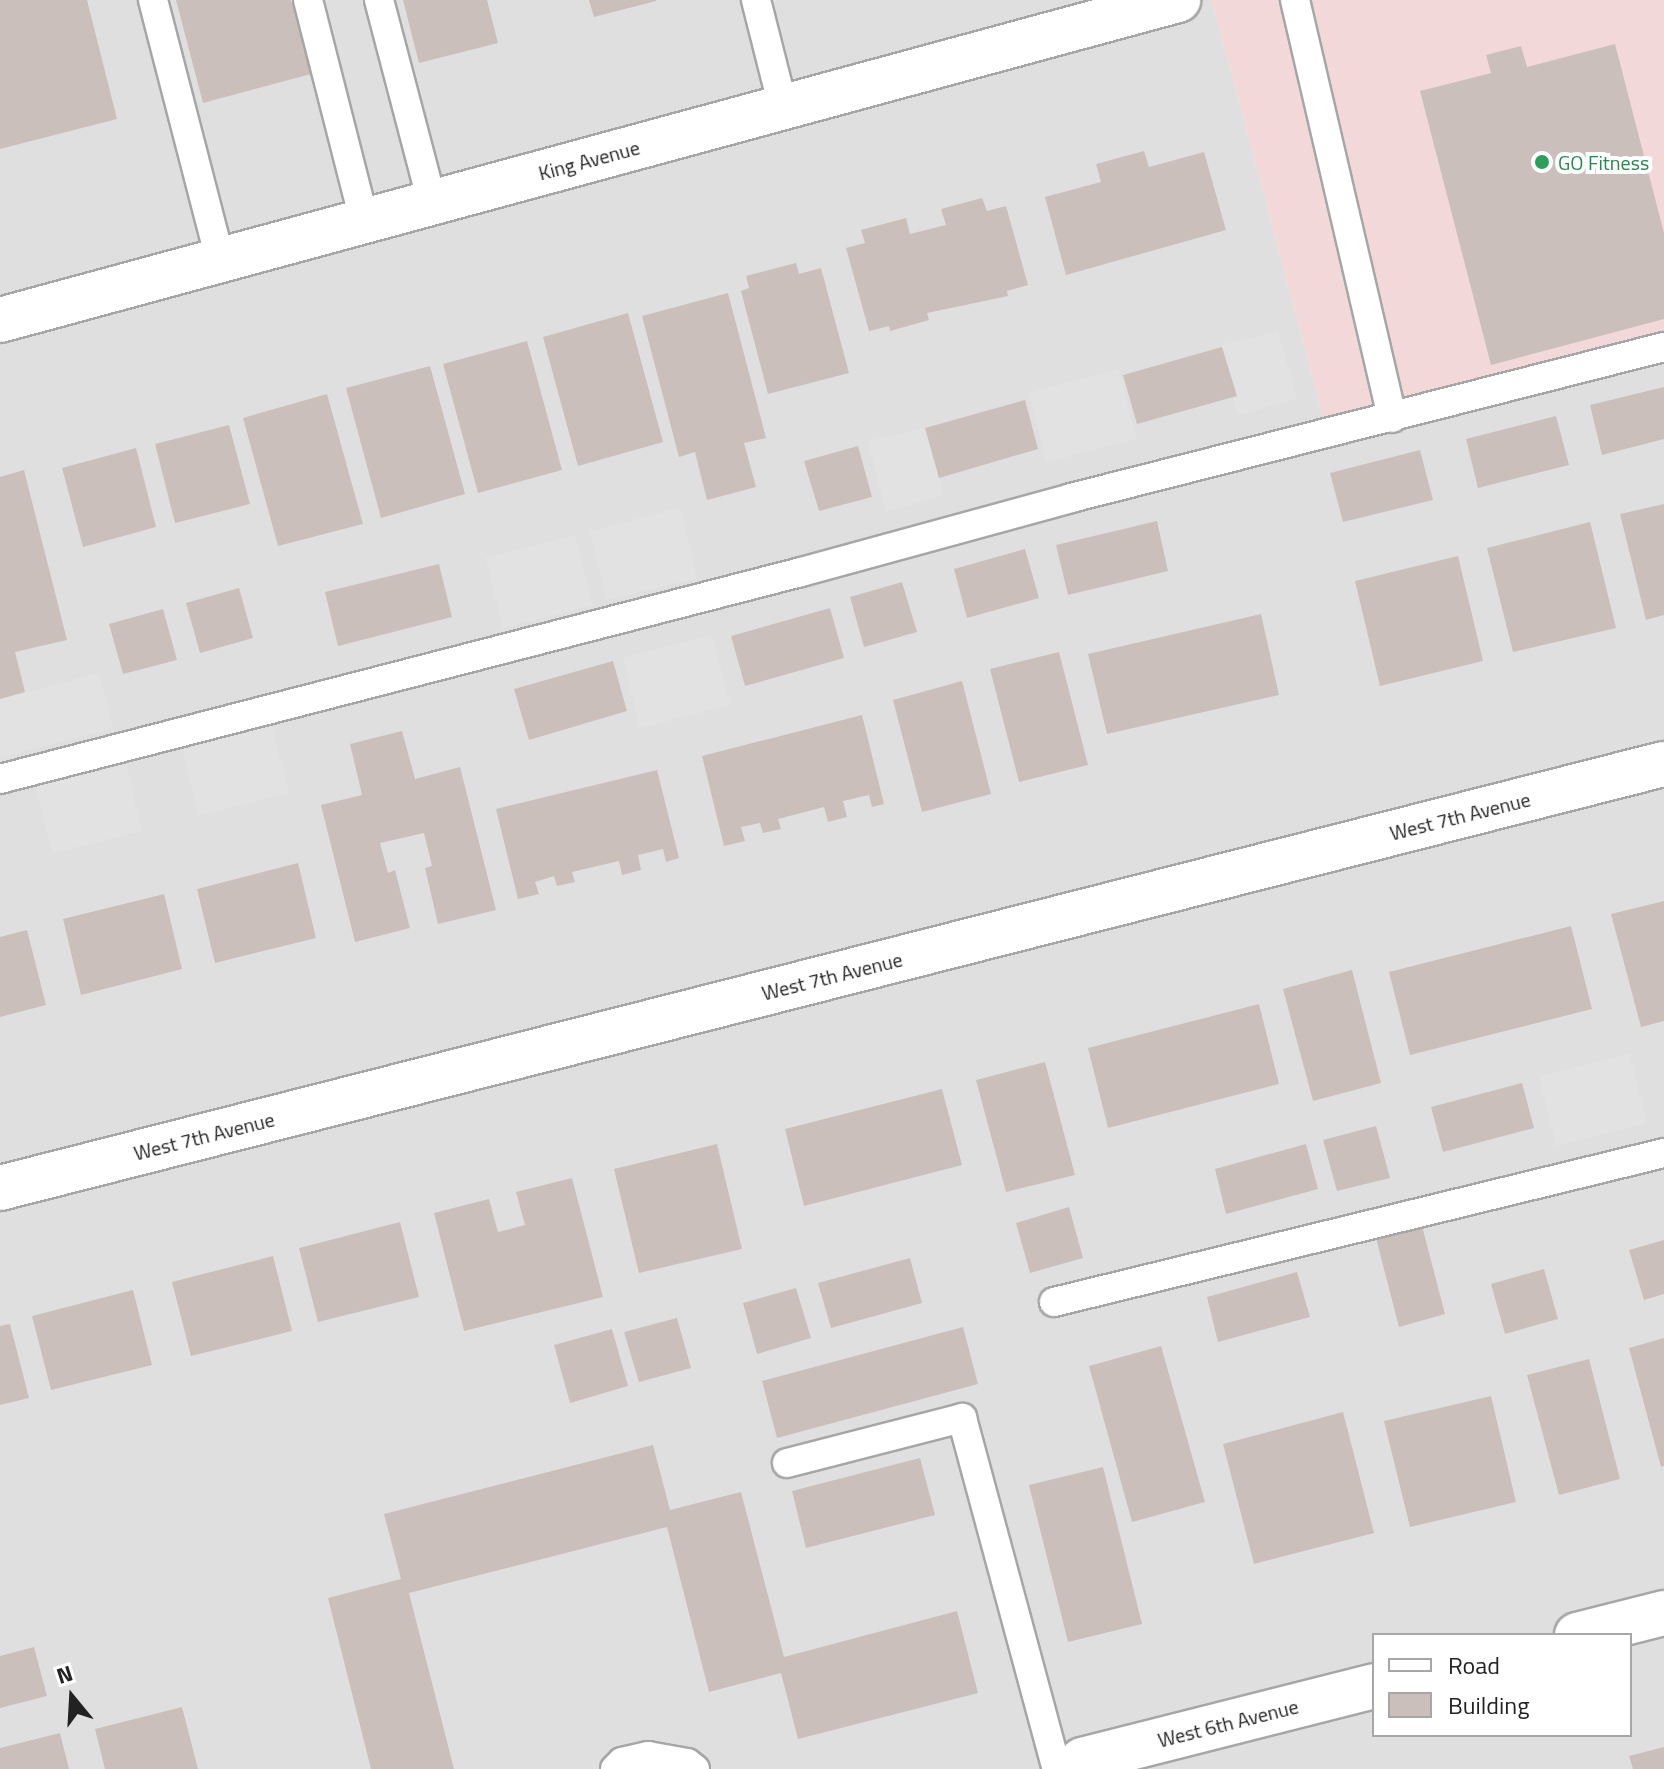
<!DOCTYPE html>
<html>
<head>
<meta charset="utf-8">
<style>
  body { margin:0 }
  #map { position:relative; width:1664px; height:1769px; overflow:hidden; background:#f2eee8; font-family:"Titillium Web",sans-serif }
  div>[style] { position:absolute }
  .residential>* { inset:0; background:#e0dfdf }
  .commercial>* { inset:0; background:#f3d8da }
  .parking>* { inset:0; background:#e2e2e2 }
  .building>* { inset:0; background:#cbbfbb }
  .roads { filter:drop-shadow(2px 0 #a6a6a6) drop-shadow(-2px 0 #a6a6a6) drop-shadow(0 2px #a6a6a6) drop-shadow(0 -2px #a6a6a6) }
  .service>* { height:28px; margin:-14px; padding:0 14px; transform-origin:14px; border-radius:14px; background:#fff }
  .minor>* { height:44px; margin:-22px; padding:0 22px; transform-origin:22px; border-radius:22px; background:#fff }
  .tertiary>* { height:44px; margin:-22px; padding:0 22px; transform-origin:22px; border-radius:22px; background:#fff }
  .dots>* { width:22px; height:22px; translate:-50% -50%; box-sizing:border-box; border:4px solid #fff; border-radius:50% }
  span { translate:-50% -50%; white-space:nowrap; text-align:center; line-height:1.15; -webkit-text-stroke:8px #fff; paint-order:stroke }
  .street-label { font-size:20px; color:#222 }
  .leisure-label { font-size:20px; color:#27864d }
  .left { translate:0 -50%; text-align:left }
  .legend { position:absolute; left:1372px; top:1633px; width:260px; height:104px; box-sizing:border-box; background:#fff; border:2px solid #a7a7a7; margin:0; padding:10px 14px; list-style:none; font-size:24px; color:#222 }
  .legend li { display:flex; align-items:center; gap:16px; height:40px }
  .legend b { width:40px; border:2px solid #a7a7a7 }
  .north { position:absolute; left:32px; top:1657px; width:80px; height:80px; -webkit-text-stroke:6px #fff; paint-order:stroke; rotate:342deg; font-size:22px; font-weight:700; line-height:32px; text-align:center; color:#222 }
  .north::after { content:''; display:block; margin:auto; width:28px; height:36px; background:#222; clip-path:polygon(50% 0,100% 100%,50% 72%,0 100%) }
</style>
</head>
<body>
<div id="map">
  <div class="residential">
    <i style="clip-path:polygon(evenodd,0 0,1212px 0,1330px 442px,1664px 349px,1664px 1769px,0 1769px,0 0,1374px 1635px,1630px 1635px,1630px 1735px,1374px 1735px,1374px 1635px)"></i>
  </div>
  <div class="commercial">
    <i style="clip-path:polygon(1212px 0,1664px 0,1664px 349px,1330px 442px)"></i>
  </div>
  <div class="parking">
    <i style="clip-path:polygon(1278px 331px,1297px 399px,1238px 415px,1221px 345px)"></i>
    <i style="clip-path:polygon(1118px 369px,1137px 439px,1047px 462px,1029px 393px)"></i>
    <i style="clip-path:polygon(925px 428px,944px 495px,886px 512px,868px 441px)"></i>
    <i style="clip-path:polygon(680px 508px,697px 578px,607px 600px,590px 531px)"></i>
    <i style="clip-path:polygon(575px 535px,593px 606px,503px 628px,486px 558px)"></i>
    <i style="clip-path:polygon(712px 635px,730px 705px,640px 728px,623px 658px)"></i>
    <i style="clip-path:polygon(99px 673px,113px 728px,0 758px,0 699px)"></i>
    <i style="clip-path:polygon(271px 723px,289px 793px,199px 816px,181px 746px)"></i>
    <i style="clip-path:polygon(125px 761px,142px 831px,52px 853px,35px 783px)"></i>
    <i style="clip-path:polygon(1629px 1054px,1647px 1123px,1556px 1146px,1539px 1076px)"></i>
  </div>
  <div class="building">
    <i style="clip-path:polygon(0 0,87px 0,117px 119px,0 149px)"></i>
    <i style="clip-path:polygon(176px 0,291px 0,311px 74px,203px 103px)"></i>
    <i style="clip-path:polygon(403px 0,487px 0,498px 43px,419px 63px)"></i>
    <i style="clip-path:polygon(589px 0,656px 0,656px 1px,594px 17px)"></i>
    <i style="clip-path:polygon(1615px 44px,1664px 233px,1664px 319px,1491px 365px,1420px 91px,1491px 73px,1486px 55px,1521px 46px,1527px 67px)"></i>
    <i style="clip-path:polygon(1144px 151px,1149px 167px,1204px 152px,1226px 230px,1066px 275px,1045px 197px,1101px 182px,1096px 164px)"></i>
    <i style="clip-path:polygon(982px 198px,987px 211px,1006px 206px,1028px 285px,1007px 291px,1008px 296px,927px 313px,929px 320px,890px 331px,889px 326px,869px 331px,846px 248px,865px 243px,861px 230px,906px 218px,910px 234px,946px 225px,941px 209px)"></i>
    <i style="clip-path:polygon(796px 263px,799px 274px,821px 268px,849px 373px,768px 394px,741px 291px,749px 288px,746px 276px)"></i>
    <i style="clip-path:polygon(728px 293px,766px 438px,744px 443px,756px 487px,707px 500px,695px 452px,679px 457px,642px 316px)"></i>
    <i style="clip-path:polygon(628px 313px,663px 442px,578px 466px,543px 337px)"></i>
    <i style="clip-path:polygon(527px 341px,562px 470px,478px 493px,443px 364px)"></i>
    <i style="clip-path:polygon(1222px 347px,1237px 396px,1137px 424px,1123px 375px)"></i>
    <i style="clip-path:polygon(430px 366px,465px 494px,381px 518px,346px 388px)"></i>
    <i style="clip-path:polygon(1664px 387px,1664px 439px,1602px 455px,1590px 405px)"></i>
    <i style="clip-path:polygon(327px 394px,363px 524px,278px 546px,243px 418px)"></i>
    <i style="clip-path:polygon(1025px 400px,1038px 449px,939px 478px,925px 428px)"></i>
    <i style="clip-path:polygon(1556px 416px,1569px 465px,1478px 488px,1466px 439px)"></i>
    <i style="clip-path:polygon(229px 425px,250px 504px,175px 523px,155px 444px)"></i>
    <i style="clip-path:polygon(858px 446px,872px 497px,819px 511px,804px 461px)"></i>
    <i style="clip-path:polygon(136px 448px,156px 527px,83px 547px,62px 468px)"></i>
    <i style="clip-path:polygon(1420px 450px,1433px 500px,1343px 522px,1330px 473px)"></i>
    <i style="clip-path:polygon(24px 470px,67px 640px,15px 652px,25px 692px,0 699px,0 477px)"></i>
    <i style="clip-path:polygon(1664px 504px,1664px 615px,1646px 620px,1620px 514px)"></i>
    <i style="clip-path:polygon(1157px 521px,1168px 571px,1068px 595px,1056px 545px)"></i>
    <i style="clip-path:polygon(1590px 522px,1616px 628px,1513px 652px,1487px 548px)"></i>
    <i style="clip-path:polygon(1025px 549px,1039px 598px,967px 618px,954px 569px)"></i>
    <i style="clip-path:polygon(1458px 556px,1483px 661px,1380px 686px,1355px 581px)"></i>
    <i style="clip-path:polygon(439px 564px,452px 617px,338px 646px,325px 592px)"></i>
    <i style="clip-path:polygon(902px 582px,917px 632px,864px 647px,850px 597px)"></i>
    <i style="clip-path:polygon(239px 588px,253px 638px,200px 653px,186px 603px)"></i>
    <i style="clip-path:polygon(830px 608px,844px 658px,745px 686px,731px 636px)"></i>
    <i style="clip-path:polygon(163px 609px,177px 660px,123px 674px,109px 624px)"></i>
    <i style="clip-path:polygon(1261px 614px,1279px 695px,1107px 734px,1088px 654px)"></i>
    <i style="clip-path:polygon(1059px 652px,1088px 765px,1019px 782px,990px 669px)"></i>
    <i style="clip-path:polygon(613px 661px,627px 711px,529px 740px,514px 689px)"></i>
    <i style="clip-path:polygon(962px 681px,991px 794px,922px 812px,893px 700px)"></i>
    <i style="clip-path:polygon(862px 715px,884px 804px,872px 807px,869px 795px,843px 801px,847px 817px,828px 822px,824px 807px,778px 819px,781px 829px,763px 833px,760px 823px,741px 827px,745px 841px,724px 846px,702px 756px)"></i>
    <i style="clip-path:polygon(402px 731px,415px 779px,460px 767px,496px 910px,438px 924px,425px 868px,432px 866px,424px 833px,380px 843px,388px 873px,395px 870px,410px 928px,355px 942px,321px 805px,362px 795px,350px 744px)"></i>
    <i style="clip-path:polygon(657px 770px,679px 858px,666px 862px,663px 849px,638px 855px,641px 870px,622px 875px,619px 861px,572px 872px,575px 882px,557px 886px,554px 876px,535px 882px,539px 894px,518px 899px,496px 809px)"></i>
    <i style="clip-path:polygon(298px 863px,316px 938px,215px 963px,197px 889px)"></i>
    <i style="clip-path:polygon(164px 894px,182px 969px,81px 995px,63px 919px)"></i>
    <i style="clip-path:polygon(1664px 901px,1664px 1021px,1641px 1027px,1611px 914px)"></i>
    <i style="clip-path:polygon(1571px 926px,1592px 1009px,1410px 1055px,1389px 972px)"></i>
    <i style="clip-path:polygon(27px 930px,46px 1005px,0 1017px,0 937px)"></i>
    <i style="clip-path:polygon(1352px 970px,1381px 1083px,1313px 1101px,1283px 989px)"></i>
    <i style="clip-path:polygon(1259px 1004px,1279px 1084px,1108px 1128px,1088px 1048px)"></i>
    <i style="clip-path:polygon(1045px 1062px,1075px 1175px,1006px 1192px,976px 1080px)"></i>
    <i style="clip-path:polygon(1522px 1083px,1534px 1128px,1443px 1152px,1431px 1107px)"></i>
    <i style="clip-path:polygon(942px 1089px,962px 1165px,804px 1206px,785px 1129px)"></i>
    <i style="clip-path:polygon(1376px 1126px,1390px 1178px,1337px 1191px,1323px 1140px)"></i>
    <i style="clip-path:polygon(717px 1144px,742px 1249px,639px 1273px,614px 1169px)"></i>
    <i style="clip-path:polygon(1306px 1144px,1318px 1189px,1226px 1214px,1215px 1169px)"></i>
    <i style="clip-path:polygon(572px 1178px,603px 1297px,464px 1331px,434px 1213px,489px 1199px,498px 1232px,525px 1225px,516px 1192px)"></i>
    <i style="clip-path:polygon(1069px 1207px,1083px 1258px,1030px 1273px,1016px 1223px)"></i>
    <i style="clip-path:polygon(400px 1222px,419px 1297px,318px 1322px,299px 1248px)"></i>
    <i style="clip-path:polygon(1422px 1226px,1445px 1314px,1399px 1327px,1376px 1238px)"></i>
    <i style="clip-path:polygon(1664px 1240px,1664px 1294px,1644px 1300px,1629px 1250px)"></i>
    <i style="clip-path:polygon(273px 1256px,292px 1331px,191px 1356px,172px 1282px)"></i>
    <i style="clip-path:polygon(910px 1258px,922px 1303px,831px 1328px,818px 1283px)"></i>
    <i style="clip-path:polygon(1544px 1269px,1558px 1319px,1505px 1334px,1491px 1284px)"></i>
    <i style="clip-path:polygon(1297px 1272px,1310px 1317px,1218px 1342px,1207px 1297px)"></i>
    <i style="clip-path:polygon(796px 1288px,811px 1338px,757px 1354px,743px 1303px)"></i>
    <i style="clip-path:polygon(133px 1290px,152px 1365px,51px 1390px,32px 1316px)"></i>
    <i style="clip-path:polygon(677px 1318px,691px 1368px,639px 1382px,624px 1332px)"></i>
    <i style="clip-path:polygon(10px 1324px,29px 1398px,0 1405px,0 1326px)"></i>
    <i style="clip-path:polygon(963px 1327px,978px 1384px,777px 1438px,762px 1381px)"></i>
    <i style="clip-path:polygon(612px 1329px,628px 1386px,570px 1403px,554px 1345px)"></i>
    <i style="clip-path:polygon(1664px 1338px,1664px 1466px,1661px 1467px,1629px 1348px)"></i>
    <i style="clip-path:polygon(1161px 1346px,1205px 1502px,1132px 1522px,1089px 1366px)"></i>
    <i style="clip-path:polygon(1589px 1359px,1620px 1479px,1559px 1495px,1527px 1375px)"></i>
    <i style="clip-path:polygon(1491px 1396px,1516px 1502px,1410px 1527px,1384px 1421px)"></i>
    <i style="clip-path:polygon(1343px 1412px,1374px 1533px,1254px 1564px,1223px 1444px)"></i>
    <i style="clip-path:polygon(653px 1445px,670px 1510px,741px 1492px,784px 1657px,957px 1611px,978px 1693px,798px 1739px,781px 1673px,709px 1692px,667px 1527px,409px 1593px,454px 1769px,371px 1769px,328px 1598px,401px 1579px,384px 1514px)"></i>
    <i style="clip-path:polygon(920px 1458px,935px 1515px,806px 1548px,792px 1491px)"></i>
    <i style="clip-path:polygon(1103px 1467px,1142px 1624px,1068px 1642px,1029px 1485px)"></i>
    <i style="clip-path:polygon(34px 1647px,47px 1696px,0 1708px,0 1656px)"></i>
    <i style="clip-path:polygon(182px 1707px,198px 1769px,105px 1769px,95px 1729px)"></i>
    <i style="clip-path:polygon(60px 1733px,69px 1769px,0 1769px,0 1748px)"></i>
    <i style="clip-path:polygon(1664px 1747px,1664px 1769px,1633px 1769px,1629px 1756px)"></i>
  </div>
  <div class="roads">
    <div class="service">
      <i style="left:153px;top:0;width:268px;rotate:75.5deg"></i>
      <i style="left:308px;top:0;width:227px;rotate:75.7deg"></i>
      <i style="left:379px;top:0;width:209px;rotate:75.3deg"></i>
      <i style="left:756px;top:0;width:110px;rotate:75.8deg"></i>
      <i style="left:1295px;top:0;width:429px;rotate:76.9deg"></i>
      <i style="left:0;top:779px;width:827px;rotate:-14.49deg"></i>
      <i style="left:801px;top:572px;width:280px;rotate:-15.3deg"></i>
      <i style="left:1071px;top:498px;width:612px;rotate:-14.29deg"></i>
      <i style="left:1054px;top:1302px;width:628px;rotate:-13.73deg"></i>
      <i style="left:787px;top:1463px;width:181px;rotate:-14.4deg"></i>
      <i style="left:962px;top:1418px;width:364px;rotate:74.9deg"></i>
      <i style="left:615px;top:1769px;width:10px;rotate:-45deg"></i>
      <i style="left:622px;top:1762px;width:27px;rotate:-13deg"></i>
      <i style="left:648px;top:1756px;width:40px;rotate:10deg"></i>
      <i style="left:687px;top:1763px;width:10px;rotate:37deg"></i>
    </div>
    <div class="minor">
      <i style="left:0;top:1188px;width:1717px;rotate:-14.3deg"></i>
      <i style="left:1577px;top:1635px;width:90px;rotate:-14.2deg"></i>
      <i style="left:1082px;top:1760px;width:301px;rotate:-14.2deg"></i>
    </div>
    <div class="tertiary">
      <i style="left:0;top:320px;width:1221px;rotate:-15.2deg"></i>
    </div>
  </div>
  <div class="dots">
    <i style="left:1542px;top:162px;background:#2e9e5b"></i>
  </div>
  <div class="street-label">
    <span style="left:589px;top:160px;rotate:-15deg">King Avenue</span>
    <span style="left:1460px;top:816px;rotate:-14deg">West 7th Avenue</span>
    <span style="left:832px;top:976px;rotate:-14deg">West 7th Avenue</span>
    <span style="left:204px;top:1136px;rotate:-14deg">West 7th Avenue</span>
    <span style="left:1228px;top:1723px;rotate:-14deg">West 6th Avenue</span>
  </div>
  <div class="leisure-label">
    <span class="left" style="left:1558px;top:162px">GO Fitness</span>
  </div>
  <ul class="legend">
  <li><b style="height:10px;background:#fff"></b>Road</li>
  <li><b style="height:22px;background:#cbbfbb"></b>Building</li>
  </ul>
  <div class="north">N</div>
</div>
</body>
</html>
